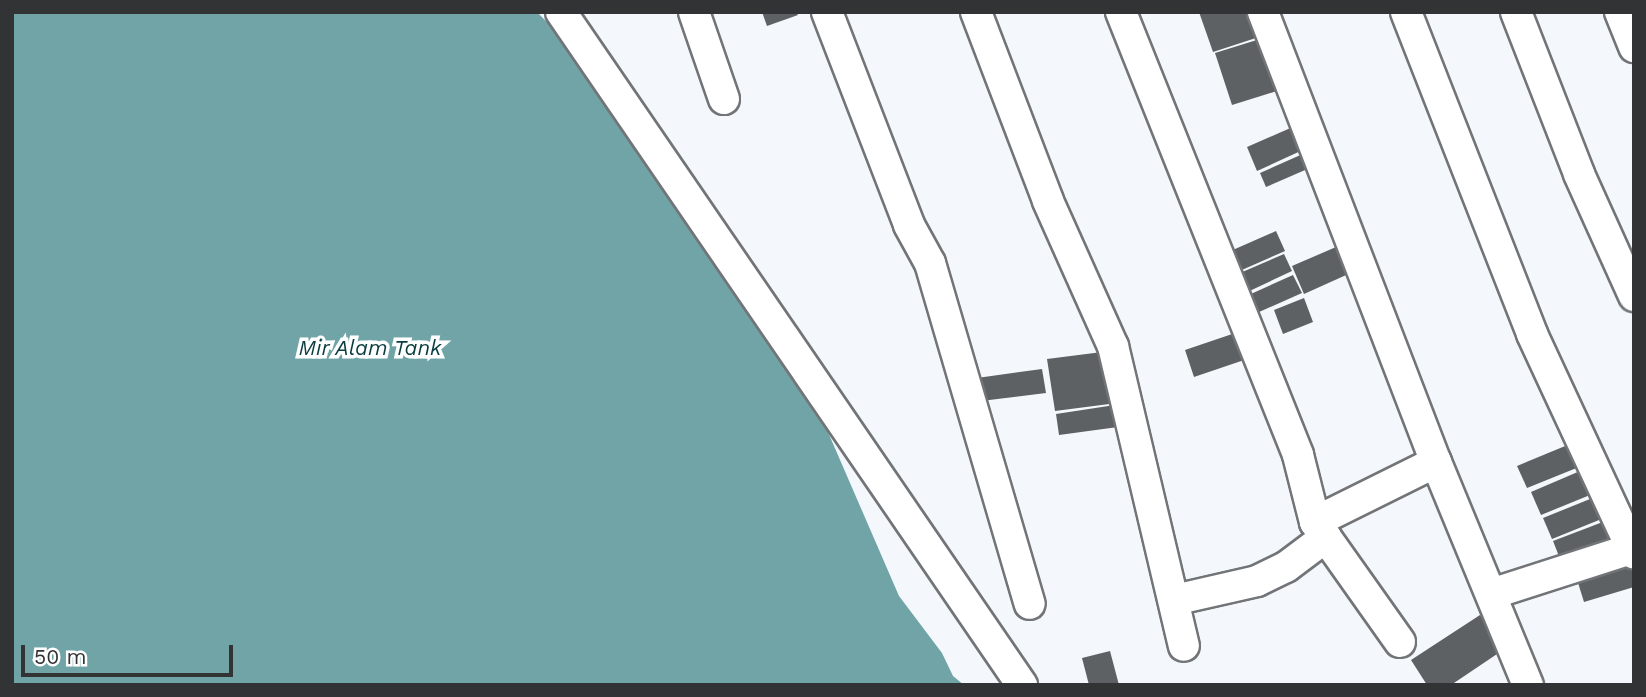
<!DOCTYPE html>
<html>
<head>
<meta charset="utf-8">
<style>
  body { margin:0 }
  #map { position:relative; width:1646px; height:697px; overflow:hidden; background:#f4f7fb; font-family:"Work Sans",sans-serif }
  div>[style] { position:absolute }
  .water>* { inset:0; background:#71a4a6 }
  .building>* { inset:0; background:#5e6164 }
  .roads { filter:drop-shadow(2px 0 #727578) drop-shadow(-2px 0 #727578) drop-shadow(0 2px #727578) drop-shadow(0 -2px #727578) }
  .minor>* { height:30px; margin:-15px; padding:0 15px; transform-origin:15px; border-radius:15px; background:#fff }
  span { translate:-50% -50%; white-space:nowrap; text-align:center; line-height:1.15; -webkit-text-stroke:7px #fff; paint-order:stroke }
  .water-label { font-size:21px; color:#0b3d3f; font-style:italic }
  .frame { position:absolute; inset:0; border:14px solid #323334; pointer-events:none }
  .scale { position:absolute; left:21px; top:645px; width:212px; height:32px; box-sizing:border-box; border:4px solid #323334; border-top:0; padding-left:9px; font-size:21px; line-height:24px; white-space:nowrap; color:#323334; -webkit-text-stroke:5px #fff; paint-order:stroke }
</style>
</head>
<body>
<div id="map">
  <div class="water">
    <i style="clip-path:polygon(12px 12px,537px 12px,580px 56px,808px 386px,899px 596px,942px 653px,953px 676px,964px 685px,12px 685px)"></i>
  </div>
  <div class="building">
    <i style="clip-path:polygon(762px 12px,796px 12px,798px 15px,767px 26px)"></i>
    <i style="clip-path:polygon(1199px 12px,1253px 12px,1262px 36px,1213px 52px)"></i>
    <i style="clip-path:polygon(1260px 39px,1277px 91px,1232px 105px,1215px 53px)"></i>
    <i style="clip-path:polygon(1295px 126px,1305px 149px,1257px 171px,1247px 147px)"></i>
    <i style="clip-path:polygon(1305px 153px,1312px 167px,1266px 187px,1260px 173px)"></i>
    <i style="clip-path:polygon(1276px 231px,1285px 251px,1235px 273px,1226px 253px)"></i>
    <i style="clip-path:polygon(1343px 244px,1355px 271px,1304px 294px,1292px 266px)"></i>
    <i style="clip-path:polygon(1284px 254px,1292px 271px,1241px 295px,1233px 276px)"></i>
    <i style="clip-path:polygon(1293px 275px,1302px 293px,1250px 316px,1242px 298px)"></i>
    <i style="clip-path:polygon(1304px 298px,1313px 322px,1283px 334px,1274px 310px)"></i>
    <i style="clip-path:polygon(1244px 330px,1253px 357px,1194px 377px,1185px 350px)"></i>
    <i style="clip-path:polygon(1110px 351px,1117px 403px,1055px 411px,1047px 359px)"></i>
    <i style="clip-path:polygon(1042px 369px,1046px 393px,981px 401px,977px 378px)"></i>
    <i style="clip-path:polygon(1115px 405px,1118px 427px,1059px 435px,1056px 414px)"></i>
    <i style="clip-path:polygon(1570px 444px,1579px 467px,1527px 488px,1517px 466px)"></i>
    <i style="clip-path:polygon(1580px 471px,1590px 495px,1541px 515px,1531px 492px)"></i>
    <i style="clip-path:polygon(1595px 497px,1604px 518px,1552px 539px,1543px 518px)"></i>
    <i style="clip-path:polygon(1608px 520px,1619px 548px,1564px 569px,1553px 541px)"></i>
    <i style="clip-path:polygon(1631px 557px,1634px 587px,1584px 602px,1575px 573px)"></i>
    <i style="clip-path:polygon(1480px 615px,1503px 650px,1451px 685px,1427px 685px,1411px 660px)"></i>
    <i style="clip-path:polygon(1110px 651px,1119px 685px,1089px 685px,1082px 658px)"></i>
  </div>
  <div class="roads">
    <div class="minor">
      <i style="left:561px;top:12px;width:816px;rotate:55.59deg"></i>
      <i style="left:694px;top:12px;width:92px;rotate:71deg"></i>
      <i style="left:827px;top:12px;width:228px;rotate:68.9deg"></i>
      <i style="left:909px;top:225px;width:43px;rotate:61.1deg"></i>
      <i style="left:930px;top:263px;width:355px;rotate:73.7deg"></i>
      <i style="left:976px;top:12px;width:202px;rotate:69.1deg"></i>
      <i style="left:1048px;top:201px;width:159px;rotate:65.9deg"></i>
      <i style="left:1113px;top:346px;width:308px;rotate:76.7deg"></i>
      <i style="left:1121px;top:12px;width:477px;rotate:68.2deg"></i>
      <i style="left:1298px;top:455px;width:69px;rotate:75.8deg"></i>
      <i style="left:1315px;top:522px;width:147px;rotate:54.7deg"></i>
      <i style="left:1263px;top:12px;width:482px;rotate:69deg"></i>
      <i style="left:1436px;top:462px;width:241px;rotate:67.6deg"></i>
      <i style="left:1406px;top:12px;width:346px;rotate:68.6deg"></i>
      <i style="left:1532px;top:334px;width:242px;rotate:65.1deg"></i>
      <i style="left:1516px;top:12px;width:174px;rotate:68.7deg"></i>
      <i style="left:1579px;top:174px;width:134px;rotate:65.7deg"></i>
      <i style="left:1620px;top:12px;width:38px;rotate:68deg"></i>
      <i style="left:1315px;top:522px;width:135px;rotate:-26.4deg"></i>
      <i style="left:1491px;top:594px;width:147px;rotate:-17.8deg"></i>
      <i style="left:1174px;top:600px;width:85px;rotate:-12.9deg"></i>
      <i style="left:1257px;top:581px;width:32px;rotate:-26deg"></i>
      <i style="left:1286px;top:567px;width:50px;rotate:-36.9deg"></i>
    </div>
  </div>
  <div class="water-label">
    <span style="left:370px;top:348px">Mir Alam Tank</span>
  </div>
  <div class="frame"></div>
  <div class="scale">50 m</div>
</div>
</body>
</html>
